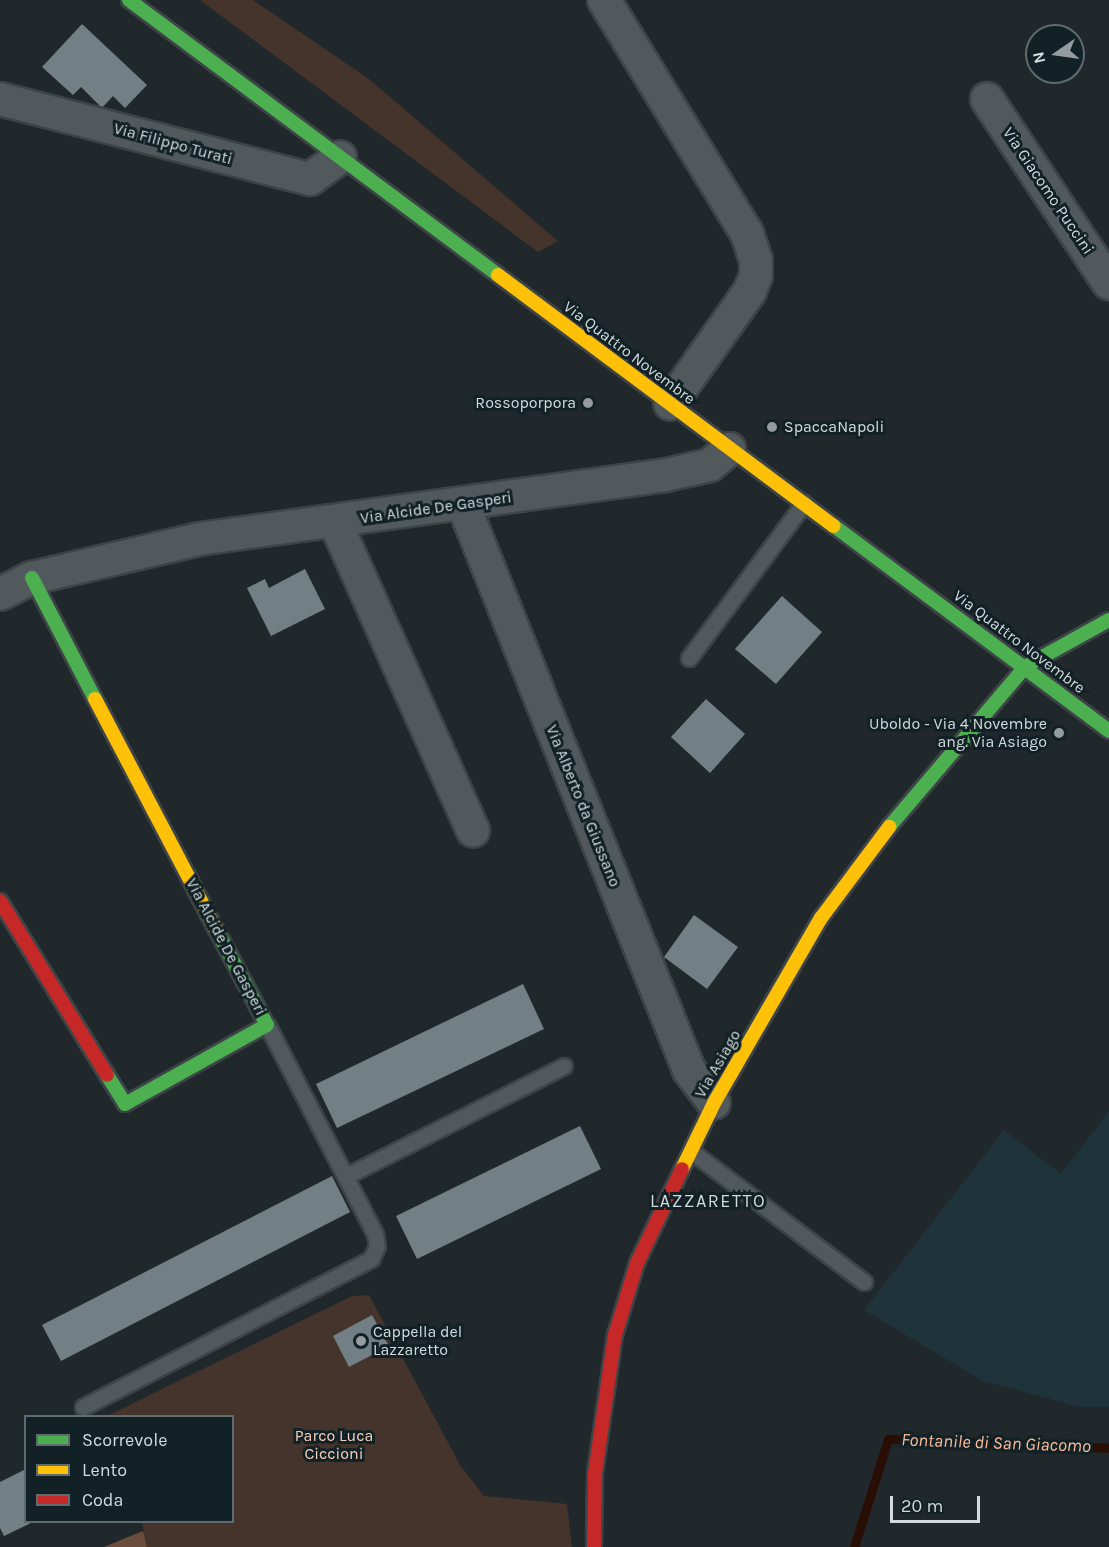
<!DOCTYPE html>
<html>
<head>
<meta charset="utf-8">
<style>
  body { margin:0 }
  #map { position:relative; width:1109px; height:1547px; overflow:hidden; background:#20282b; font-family:Karla,sans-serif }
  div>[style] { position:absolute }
  .built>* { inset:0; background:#1f343a }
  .green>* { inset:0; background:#45342b }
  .forest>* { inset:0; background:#6b4d3c }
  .stream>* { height:9px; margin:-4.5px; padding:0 4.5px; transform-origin:4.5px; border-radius:4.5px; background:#280e04 }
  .building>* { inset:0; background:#728085 }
  .roads { filter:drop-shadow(2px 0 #3d4447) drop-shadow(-2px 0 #3d4447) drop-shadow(0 2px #3d4447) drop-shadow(0 -2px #3d4447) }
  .lane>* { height:15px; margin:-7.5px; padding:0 7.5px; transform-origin:7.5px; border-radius:7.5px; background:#51595c }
  .street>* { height:32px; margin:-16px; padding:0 16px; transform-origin:16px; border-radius:16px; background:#51595c }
  .fast>* { height:14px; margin:-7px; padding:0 7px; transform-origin:7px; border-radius:7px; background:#4caf50 }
  .slow>* { height:14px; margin:-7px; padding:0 7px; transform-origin:7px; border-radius:7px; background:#ffc107 }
  .jam>* { height:14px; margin:-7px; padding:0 7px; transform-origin:7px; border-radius:7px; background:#c62828 }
  .dots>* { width:16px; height:16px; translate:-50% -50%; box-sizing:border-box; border:3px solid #122125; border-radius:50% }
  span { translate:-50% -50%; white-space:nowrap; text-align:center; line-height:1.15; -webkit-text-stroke:6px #122125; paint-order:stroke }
  .street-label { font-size:16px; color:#d2dbde }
  .poi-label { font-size:16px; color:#d2dbde }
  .right { translate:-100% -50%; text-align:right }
  .left { translate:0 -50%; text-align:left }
  .park-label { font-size:16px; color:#f9d2bd }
  .neighbourhood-label { font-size:18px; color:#d2dbde; letter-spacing:1.5px }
  .water-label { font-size:18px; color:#fdbd9a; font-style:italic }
  .legend { position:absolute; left:24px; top:1415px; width:210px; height:108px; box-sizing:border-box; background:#122125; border:2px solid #5f6b6f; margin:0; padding:8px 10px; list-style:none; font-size:18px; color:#d2dbde }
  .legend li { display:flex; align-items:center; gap:12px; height:30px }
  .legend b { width:30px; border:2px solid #5f6b6f }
  .north { position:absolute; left:1025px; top:24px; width:60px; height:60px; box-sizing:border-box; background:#122125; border:2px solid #5f6b6f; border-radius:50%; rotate:257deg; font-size:16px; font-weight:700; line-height:24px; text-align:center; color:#d2dbde }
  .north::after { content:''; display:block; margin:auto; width:21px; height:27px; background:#949c9f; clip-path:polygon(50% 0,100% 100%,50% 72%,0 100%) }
  .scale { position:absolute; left:890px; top:1496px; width:90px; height:27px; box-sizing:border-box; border:3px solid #d2dbde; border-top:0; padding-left:8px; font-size:18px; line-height:21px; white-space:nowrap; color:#d2dbde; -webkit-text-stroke:4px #122125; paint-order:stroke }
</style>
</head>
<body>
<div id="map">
  <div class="built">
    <i style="clip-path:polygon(1109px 1111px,1109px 1407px,1080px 1407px,983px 1381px,864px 1310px,1004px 1130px,1061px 1174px)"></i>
  </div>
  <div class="green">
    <i style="clip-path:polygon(200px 0,253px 0,369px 79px,558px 241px,538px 252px)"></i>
    <i style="clip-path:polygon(369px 1295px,460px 1465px,484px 1496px,567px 1504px,572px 1547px,147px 1547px,142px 1522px,232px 1522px,232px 1416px,107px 1416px,352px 1296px)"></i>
  </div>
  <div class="forest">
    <i style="clip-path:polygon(143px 1531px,147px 1547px,104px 1547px)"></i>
  </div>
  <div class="stream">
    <i style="left:854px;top:1547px;width:113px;rotate:-72.5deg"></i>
    <i style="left:888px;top:1439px;width:221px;rotate:2.3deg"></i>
  </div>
  <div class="building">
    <i style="clip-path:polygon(82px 24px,147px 85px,125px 108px,113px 96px,102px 108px,81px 87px,73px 95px,42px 67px)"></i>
    <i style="clip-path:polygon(305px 569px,325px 609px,271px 636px,247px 588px,265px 579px,269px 588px)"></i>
    <i style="clip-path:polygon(782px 596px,822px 632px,776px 684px,735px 649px)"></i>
    <i style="clip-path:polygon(706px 699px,745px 734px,710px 773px,671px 737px)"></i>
    <i style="clip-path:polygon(694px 915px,738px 947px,707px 989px,664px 957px)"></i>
    <i style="clip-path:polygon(523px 984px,544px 1029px,337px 1128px,316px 1084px)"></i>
    <i style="clip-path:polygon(580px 1126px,601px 1169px,417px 1259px,396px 1216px)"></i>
    <i style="clip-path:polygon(332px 1176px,350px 1212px,61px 1361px,42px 1325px)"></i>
    <i style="clip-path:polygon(372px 1315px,389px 1346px,349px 1367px,333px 1336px)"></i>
    <i style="clip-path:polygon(26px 1469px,26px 1522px,33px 1522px,4px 1536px,0 1528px,0 1482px)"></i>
  </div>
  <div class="roads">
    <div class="lane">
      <i style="left:689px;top:658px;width:193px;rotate:-53.4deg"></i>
      <i style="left:691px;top:1151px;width:217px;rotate:37.1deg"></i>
      <i style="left:346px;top:1176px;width:244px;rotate:-26.8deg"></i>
      <i style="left:83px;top:1407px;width:324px;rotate:-27.2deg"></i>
      <i style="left:371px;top:1259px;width:14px;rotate:-65deg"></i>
      <i style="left:377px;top:1246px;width:12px;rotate:-99deg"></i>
      <i style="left:375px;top:1234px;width:235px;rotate:-117.3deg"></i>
    </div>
    <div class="street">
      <i style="left:604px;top:0;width:273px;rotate:58.5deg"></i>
      <i style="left:747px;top:233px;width:28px;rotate:72deg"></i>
      <i style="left:756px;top:260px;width:15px;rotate:90deg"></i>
      <i style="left:756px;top:275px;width:17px;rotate:111deg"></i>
      <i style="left:750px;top:291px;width:138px;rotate:125.3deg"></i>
      <i style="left:0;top:99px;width:320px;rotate:14.5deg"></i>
      <i style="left:310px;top:179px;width:37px;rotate:-36deg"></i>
      <i style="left:987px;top:99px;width:221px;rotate:56.5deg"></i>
      <i style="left:463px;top:504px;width:609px;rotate:68.23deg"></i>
      <i style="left:689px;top:1070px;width:41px;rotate:52.9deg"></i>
      <i style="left:335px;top:522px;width:338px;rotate:65.9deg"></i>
      <i style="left:0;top:594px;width:36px;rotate:-27deg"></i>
      <i style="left:32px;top:578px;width:171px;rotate:-13.1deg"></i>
      <i style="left:199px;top:539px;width:471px;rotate:-7.8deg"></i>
      <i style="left:666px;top:475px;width:45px;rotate:-12.8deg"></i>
      <i style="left:710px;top:465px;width:25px;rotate:-40deg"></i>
    </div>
    <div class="fast">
      <i style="left:129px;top:0;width:460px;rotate:36.7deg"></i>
      <i style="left:834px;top:526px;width:343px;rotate:36.7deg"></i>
      <i style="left:32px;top:578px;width:136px;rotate:62.5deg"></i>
      <i style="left:889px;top:827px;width:211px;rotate:-49.6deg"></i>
      <i style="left:1026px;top:666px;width:95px;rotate:-29deg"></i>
      <i style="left:107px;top:1075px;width:34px;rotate:58deg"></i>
      <i style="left:125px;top:1104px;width:162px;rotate:-29.1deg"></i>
      <i style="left:267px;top:1025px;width:109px;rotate:-118deg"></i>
    </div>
    <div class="slow">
      <i style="left:498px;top:275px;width:419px;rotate:36.8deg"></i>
      <i style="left:95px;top:699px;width:260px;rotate:62.3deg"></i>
      <i style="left:682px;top:1169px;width:73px;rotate:-64.1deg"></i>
      <i style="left:714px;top:1103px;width:214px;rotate:-60deg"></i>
      <i style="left:821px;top:918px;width:114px;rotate:-53.2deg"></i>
    </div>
    <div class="jam">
      <i style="left:0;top:901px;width:204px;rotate:58.4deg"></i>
      <i style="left:594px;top:1547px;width:74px;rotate:-89.2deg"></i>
      <i style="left:595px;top:1473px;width:139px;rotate:-81.8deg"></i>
      <i style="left:615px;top:1335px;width:75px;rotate:-73deg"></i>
      <i style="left:637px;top:1263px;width:104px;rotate:-64.4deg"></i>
    </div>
  </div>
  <div class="dots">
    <i style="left:588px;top:403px;background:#949c9f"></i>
    <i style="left:772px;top:427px;background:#949c9f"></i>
    <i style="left:1059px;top:733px;background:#949c9f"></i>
    <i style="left:361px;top:1341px;background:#949c9f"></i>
  </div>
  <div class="street-label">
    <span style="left:173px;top:144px;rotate:15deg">Via Filippo Turati</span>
    <span style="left:1048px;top:191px;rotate:56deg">Via Giacomo Puccini</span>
    <span style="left:629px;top:353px;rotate:37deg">Via Quattro Novembre</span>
    <span style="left:436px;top:508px;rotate:-8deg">Via Alcide De Gasperi</span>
    <span style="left:1019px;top:642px;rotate:37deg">Via Quattro Novembre</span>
    <span style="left:583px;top:806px;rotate:68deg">Via Alberto da Giussano</span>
    <span style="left:226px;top:947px;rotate:62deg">Via Alcide De Gasperi</span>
    <span style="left:718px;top:1064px;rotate:-60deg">Via Asiago</span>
  </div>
  <div class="poi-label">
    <span class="right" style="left:576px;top:403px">Rossoporpora</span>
    <span class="left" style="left:784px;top:427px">SpaccaNapoli</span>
    <span class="right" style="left:1047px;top:733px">Uboldo - Via 4 Novembre<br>ang. Via Asiago</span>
    <span class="left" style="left:373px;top:1341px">Cappella del<br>Lazzaretto</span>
  </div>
  <div class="park-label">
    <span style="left:334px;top:1445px">Parco Luca<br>Ciccioni</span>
  </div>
  <div class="neighbourhood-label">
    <span style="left:708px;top:1201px">LAZZARETTO</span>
  </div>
  <div class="water-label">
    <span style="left:996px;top:1443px;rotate:2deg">Fontanile di San Giacomo</span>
  </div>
  <ul class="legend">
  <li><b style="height:8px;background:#4caf50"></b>Scorrevole</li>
  <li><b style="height:8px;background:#ffc107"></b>Lento</li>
  <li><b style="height:8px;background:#c62828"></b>Coda</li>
  </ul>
  <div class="north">N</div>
  <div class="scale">20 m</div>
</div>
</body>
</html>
